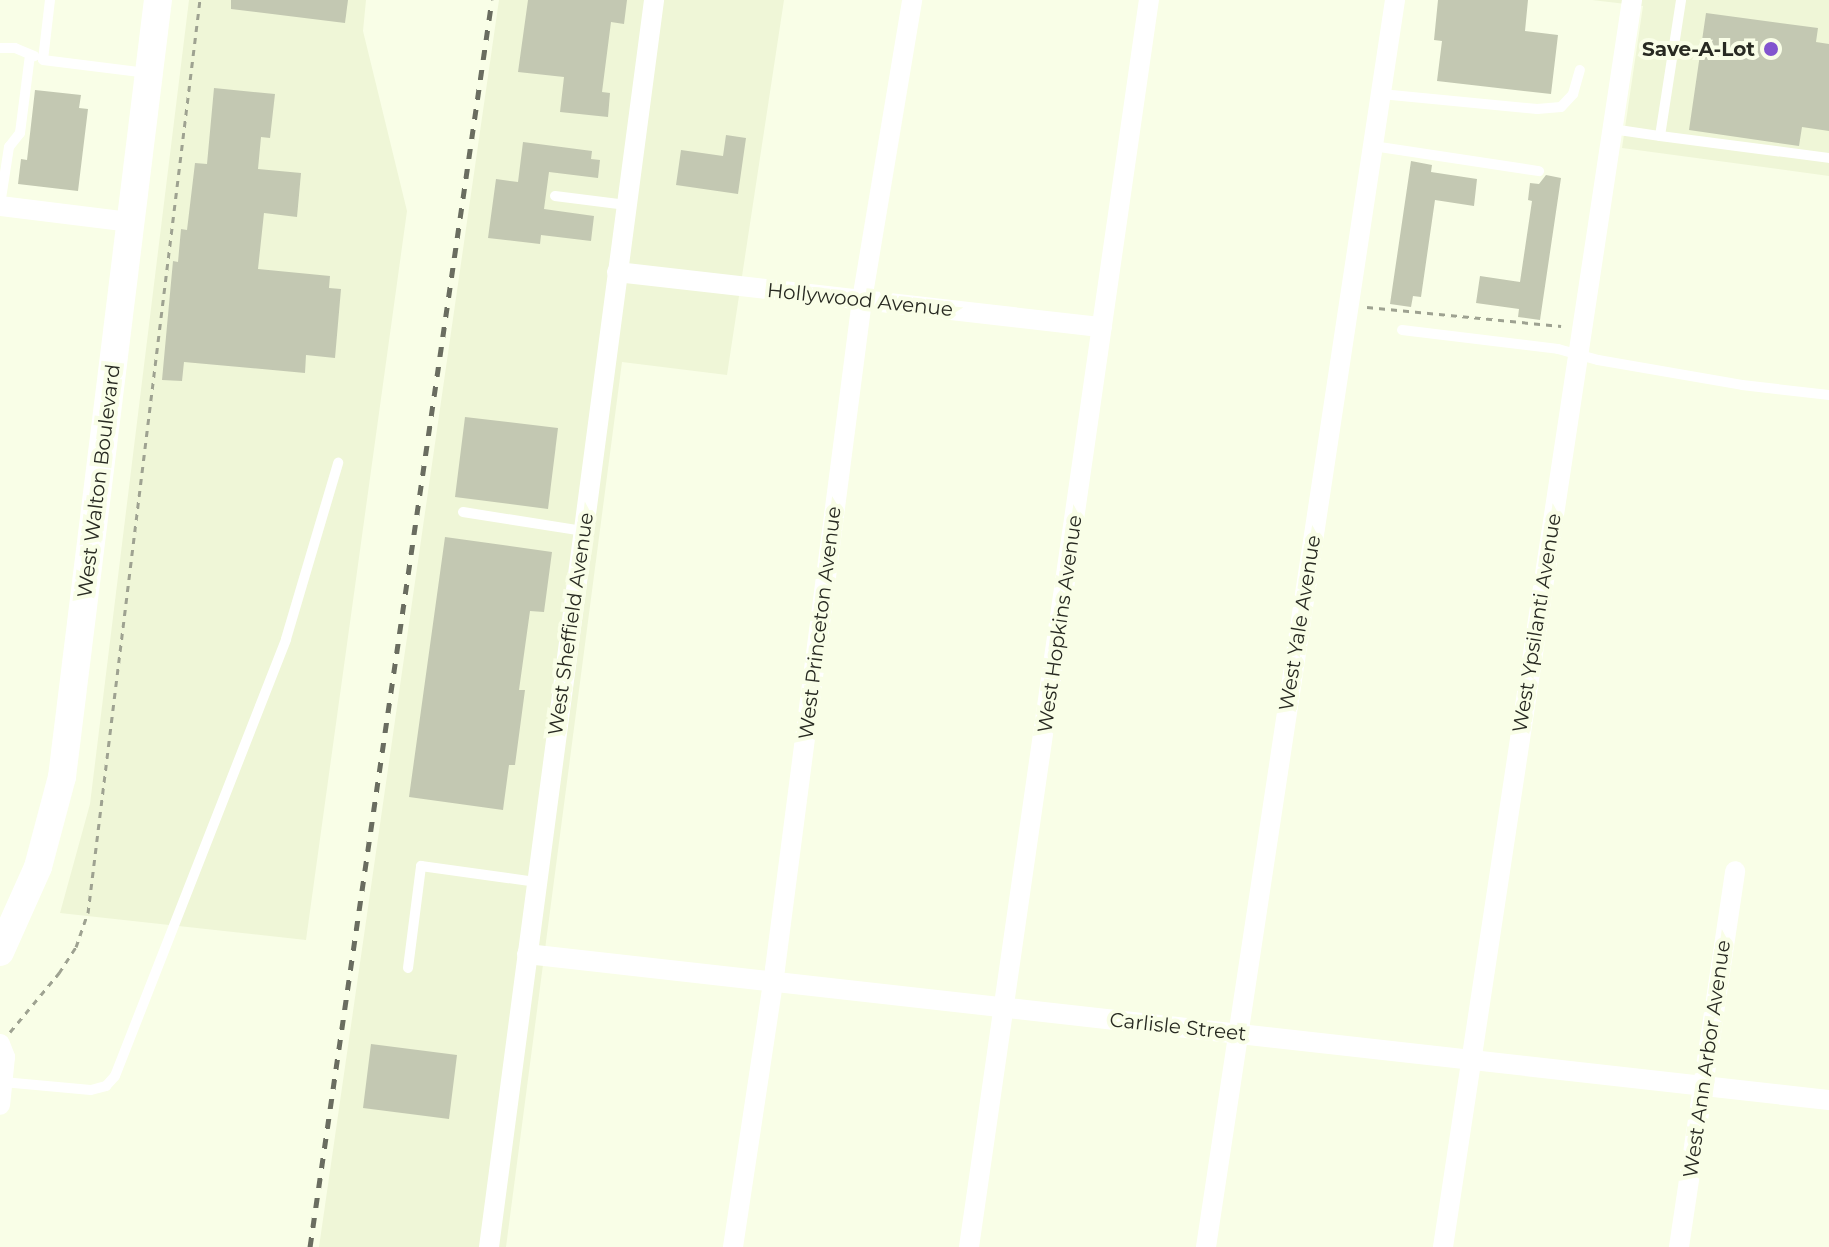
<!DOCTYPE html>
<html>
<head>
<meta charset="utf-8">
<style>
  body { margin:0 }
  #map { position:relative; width:1829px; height:1247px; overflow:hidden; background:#f9fee7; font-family:Montserrat,sans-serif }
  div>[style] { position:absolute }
  .built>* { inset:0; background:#eff6d7 }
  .building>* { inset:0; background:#c3c8b2 }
  .path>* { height:3px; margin-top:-1.5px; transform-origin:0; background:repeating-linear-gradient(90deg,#9ea291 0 6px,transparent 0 12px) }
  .lane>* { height:10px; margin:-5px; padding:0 5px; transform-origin:5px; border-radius:5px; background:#fff }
  .street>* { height:20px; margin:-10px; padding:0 10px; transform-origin:10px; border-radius:10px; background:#fff }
  .secondary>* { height:28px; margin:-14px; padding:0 14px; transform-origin:14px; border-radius:14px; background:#fff }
  .rail>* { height:5px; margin-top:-2.5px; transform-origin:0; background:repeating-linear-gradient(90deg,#6a6d60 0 10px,transparent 0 20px) }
  .dots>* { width:22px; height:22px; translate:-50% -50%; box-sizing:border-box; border:4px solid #f9fee7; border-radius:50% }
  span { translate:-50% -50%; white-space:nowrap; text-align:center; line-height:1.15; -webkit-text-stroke:8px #f9fee7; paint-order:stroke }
  .poi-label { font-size:20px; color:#282a22; font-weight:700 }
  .right { translate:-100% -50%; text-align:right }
  .street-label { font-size:20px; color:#282a22 }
</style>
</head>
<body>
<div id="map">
  <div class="built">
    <i style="clip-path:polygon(189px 0,366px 0,363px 31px,407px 211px,306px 940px,60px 913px,90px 804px)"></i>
    <i style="clip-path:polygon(499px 0,784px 0,727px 375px,622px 362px,506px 1247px,319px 1247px)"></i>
    <i style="clip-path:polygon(1592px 0,1829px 0,1829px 176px,1622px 148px,1643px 6px)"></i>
  </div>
  <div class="building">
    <i style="clip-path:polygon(231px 0,348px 0,345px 23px,231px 9px)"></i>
    <i style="clip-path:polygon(528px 0,627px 0,624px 24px,611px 22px,602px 92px,610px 93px,608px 117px,560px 112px,564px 77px,518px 72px)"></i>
    <i style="clip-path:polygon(1438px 0,1528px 0,1525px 31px,1558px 35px,1551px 94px,1437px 81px,1442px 41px,1434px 40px)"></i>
    <i style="clip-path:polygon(1706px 13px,1818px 28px,1816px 42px,1829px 44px,1829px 131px,1802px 127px,1799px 146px,1689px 130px)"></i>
    <i style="clip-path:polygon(214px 88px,275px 94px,270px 138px,261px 137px,258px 169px,301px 173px,297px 217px,264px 213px,258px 269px,330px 276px,329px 288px,341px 289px,335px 358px,306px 355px,305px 373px,184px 362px,182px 381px,162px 380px,173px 261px,178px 262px,181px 229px,187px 230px,195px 163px,207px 164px)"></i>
    <i style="clip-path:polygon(35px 90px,81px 95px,79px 108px,88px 109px,78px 191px,18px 184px,21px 159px,27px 160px)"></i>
    <i style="clip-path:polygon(726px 135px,746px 138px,738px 194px,676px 185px,681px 150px,723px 156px)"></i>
    <i style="clip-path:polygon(523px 142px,592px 151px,591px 159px,600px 160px,598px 178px,549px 172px,544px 209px,594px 216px,591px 241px,541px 235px,540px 244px,488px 238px,496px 179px,518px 182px)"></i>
    <i style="clip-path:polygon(1411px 161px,1432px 165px,1431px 172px,1477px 179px,1474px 206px,1435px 200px,1421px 297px,1413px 296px,1411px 307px,1390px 304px)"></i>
    <i style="clip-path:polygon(1546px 175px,1561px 178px,1540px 320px,1518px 317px,1519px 309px,1476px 303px,1480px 276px,1520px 282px,1532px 201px,1528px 200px,1530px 183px,1539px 184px)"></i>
    <i style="clip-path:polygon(465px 417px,558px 428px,548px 509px,455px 497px)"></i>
    <i style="clip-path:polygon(445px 537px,552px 552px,544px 612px,530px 611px,519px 690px,525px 690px,515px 765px,509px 765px,503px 810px,409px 797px)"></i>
    <i style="clip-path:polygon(371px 1044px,457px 1055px,449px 1119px,363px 1108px)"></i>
  </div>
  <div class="path">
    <i style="left:1367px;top:307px;width:195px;rotate:5.6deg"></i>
    <i style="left:10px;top:1032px;width:77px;rotate:-50.3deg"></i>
    <i style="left:59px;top:973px;width:31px;rotate:-57deg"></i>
    <i style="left:76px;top:947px;width:36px;rotate:-71deg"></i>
    <i style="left:88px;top:913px;width:920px;rotate:-83.01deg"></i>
  </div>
  <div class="lane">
    <i style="left:50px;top:0;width:60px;rotate:96.7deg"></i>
    <i style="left:43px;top:60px;width:106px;rotate:7.1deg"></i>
    <i style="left:0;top:48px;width:15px"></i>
    <i style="left:15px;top:48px;width:21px;rotate:23deg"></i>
    <i style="left:1381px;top:94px;width:157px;rotate:5.5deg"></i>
    <i style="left:1537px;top:109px;width:24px;rotate:-5deg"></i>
    <i style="left:1561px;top:107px;width:18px;rotate:-47deg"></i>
    <i style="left:1573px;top:94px;width:25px;rotate:-74deg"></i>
    <i style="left:1612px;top:129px;width:49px;rotate:8.3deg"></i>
    <i style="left:1660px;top:136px;width:138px;rotate:-81.2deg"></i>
    <i style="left:1660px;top:136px;width:170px;rotate:7.4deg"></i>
    <i style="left:1373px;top:146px;width:168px;rotate:8.6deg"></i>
    <i style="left:555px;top:196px;width:72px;rotate:7.2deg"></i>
    <i style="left:0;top:205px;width:59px;rotate:-81.2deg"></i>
    <i style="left:9px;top:147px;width:18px;rotate:-52deg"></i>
    <i style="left:20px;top:133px;width:79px;rotate:-82.7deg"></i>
    <i style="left:1402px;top:330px;width:157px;rotate:6.9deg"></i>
    <i style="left:1558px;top:349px;width:41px;rotate:15.4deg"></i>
    <i style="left:1598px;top:360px;width:146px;rotate:9.8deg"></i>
    <i style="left:1742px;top:385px;width:88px;rotate:6.6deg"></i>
    <i style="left:463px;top:512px;width:121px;rotate:9deg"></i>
    <i style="left:408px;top:968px;width:103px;rotate:-82.7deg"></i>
    <i style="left:421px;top:866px;width:117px;rotate:7.9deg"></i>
    <i style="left:3px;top:1082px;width:88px;rotate:5.2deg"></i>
    <i style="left:91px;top:1090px;width:16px;rotate:-15deg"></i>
    <i style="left:106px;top:1086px;width:13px;rotate:-48deg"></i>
    <i style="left:115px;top:1076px;width:469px;rotate:-68.6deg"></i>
    <i style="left:286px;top:639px;width:184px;rotate:-73.5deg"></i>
  </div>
  <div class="street">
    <i style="left:0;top:206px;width:132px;rotate:7deg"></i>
    <i style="left:617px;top:272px;width:488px;rotate:6.5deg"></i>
    <i style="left:527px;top:954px;width:1310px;rotate:6.4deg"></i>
    <i style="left:0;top:1044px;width:14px;rotate:69deg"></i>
    <i style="left:5px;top:1057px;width:48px;rotate:95.9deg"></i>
    <i style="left:489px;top:1247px;width:1258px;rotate:-82.46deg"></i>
    <i style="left:733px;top:1247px;width:281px;rotate:-81.4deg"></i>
    <i style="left:775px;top:969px;width:675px;rotate:-82.59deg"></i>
    <i style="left:862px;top:300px;width:304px;rotate:-80.5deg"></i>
    <i style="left:969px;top:1247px;width:1260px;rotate:-81.79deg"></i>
    <i style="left:1206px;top:1247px;width:1261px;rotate:-81.38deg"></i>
    <i style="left:1443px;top:1247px;width:1261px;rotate:-81.38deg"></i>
    <i style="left:1679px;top:1247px;width:380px;rotate:-81.5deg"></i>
  </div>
  <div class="secondary">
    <i style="left:0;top:952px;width:93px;rotate:-65.9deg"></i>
    <i style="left:38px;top:867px;width:93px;rotate:-75.1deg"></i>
    <i style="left:62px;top:777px;width:783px;rotate:-82.96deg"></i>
  </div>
  <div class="rail">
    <i style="left:310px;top:1247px;width:1260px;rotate:-81.7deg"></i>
  </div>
  <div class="dots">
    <i style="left:1771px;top:49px;background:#8255ce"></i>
  </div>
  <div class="poi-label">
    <span class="right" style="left:1755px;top:49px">Save-A-Lot</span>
  </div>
  <div class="street-label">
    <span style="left:860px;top:300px;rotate:6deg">Hollywood Avenue</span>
    <span style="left:99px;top:481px;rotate:-83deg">West Walton Boulevard</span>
    <span style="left:820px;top:623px;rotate:-83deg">West Princeton Avenue</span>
    <span style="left:1300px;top:623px;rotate:-81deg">West Yale Avenue</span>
    <span style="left:1537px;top:623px;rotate:-81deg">West Ypsilanti Avenue</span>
    <span style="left:571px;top:624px;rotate:-82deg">West Sheffield Avenue</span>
    <span style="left:1060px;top:624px;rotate:-82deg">West Hopkins Avenue</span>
    <span style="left:1178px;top:1027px;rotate:6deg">Carlisle Street</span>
    <span style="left:1707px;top:1059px;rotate:-82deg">West Ann Arbor Avenue</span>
  </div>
</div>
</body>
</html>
